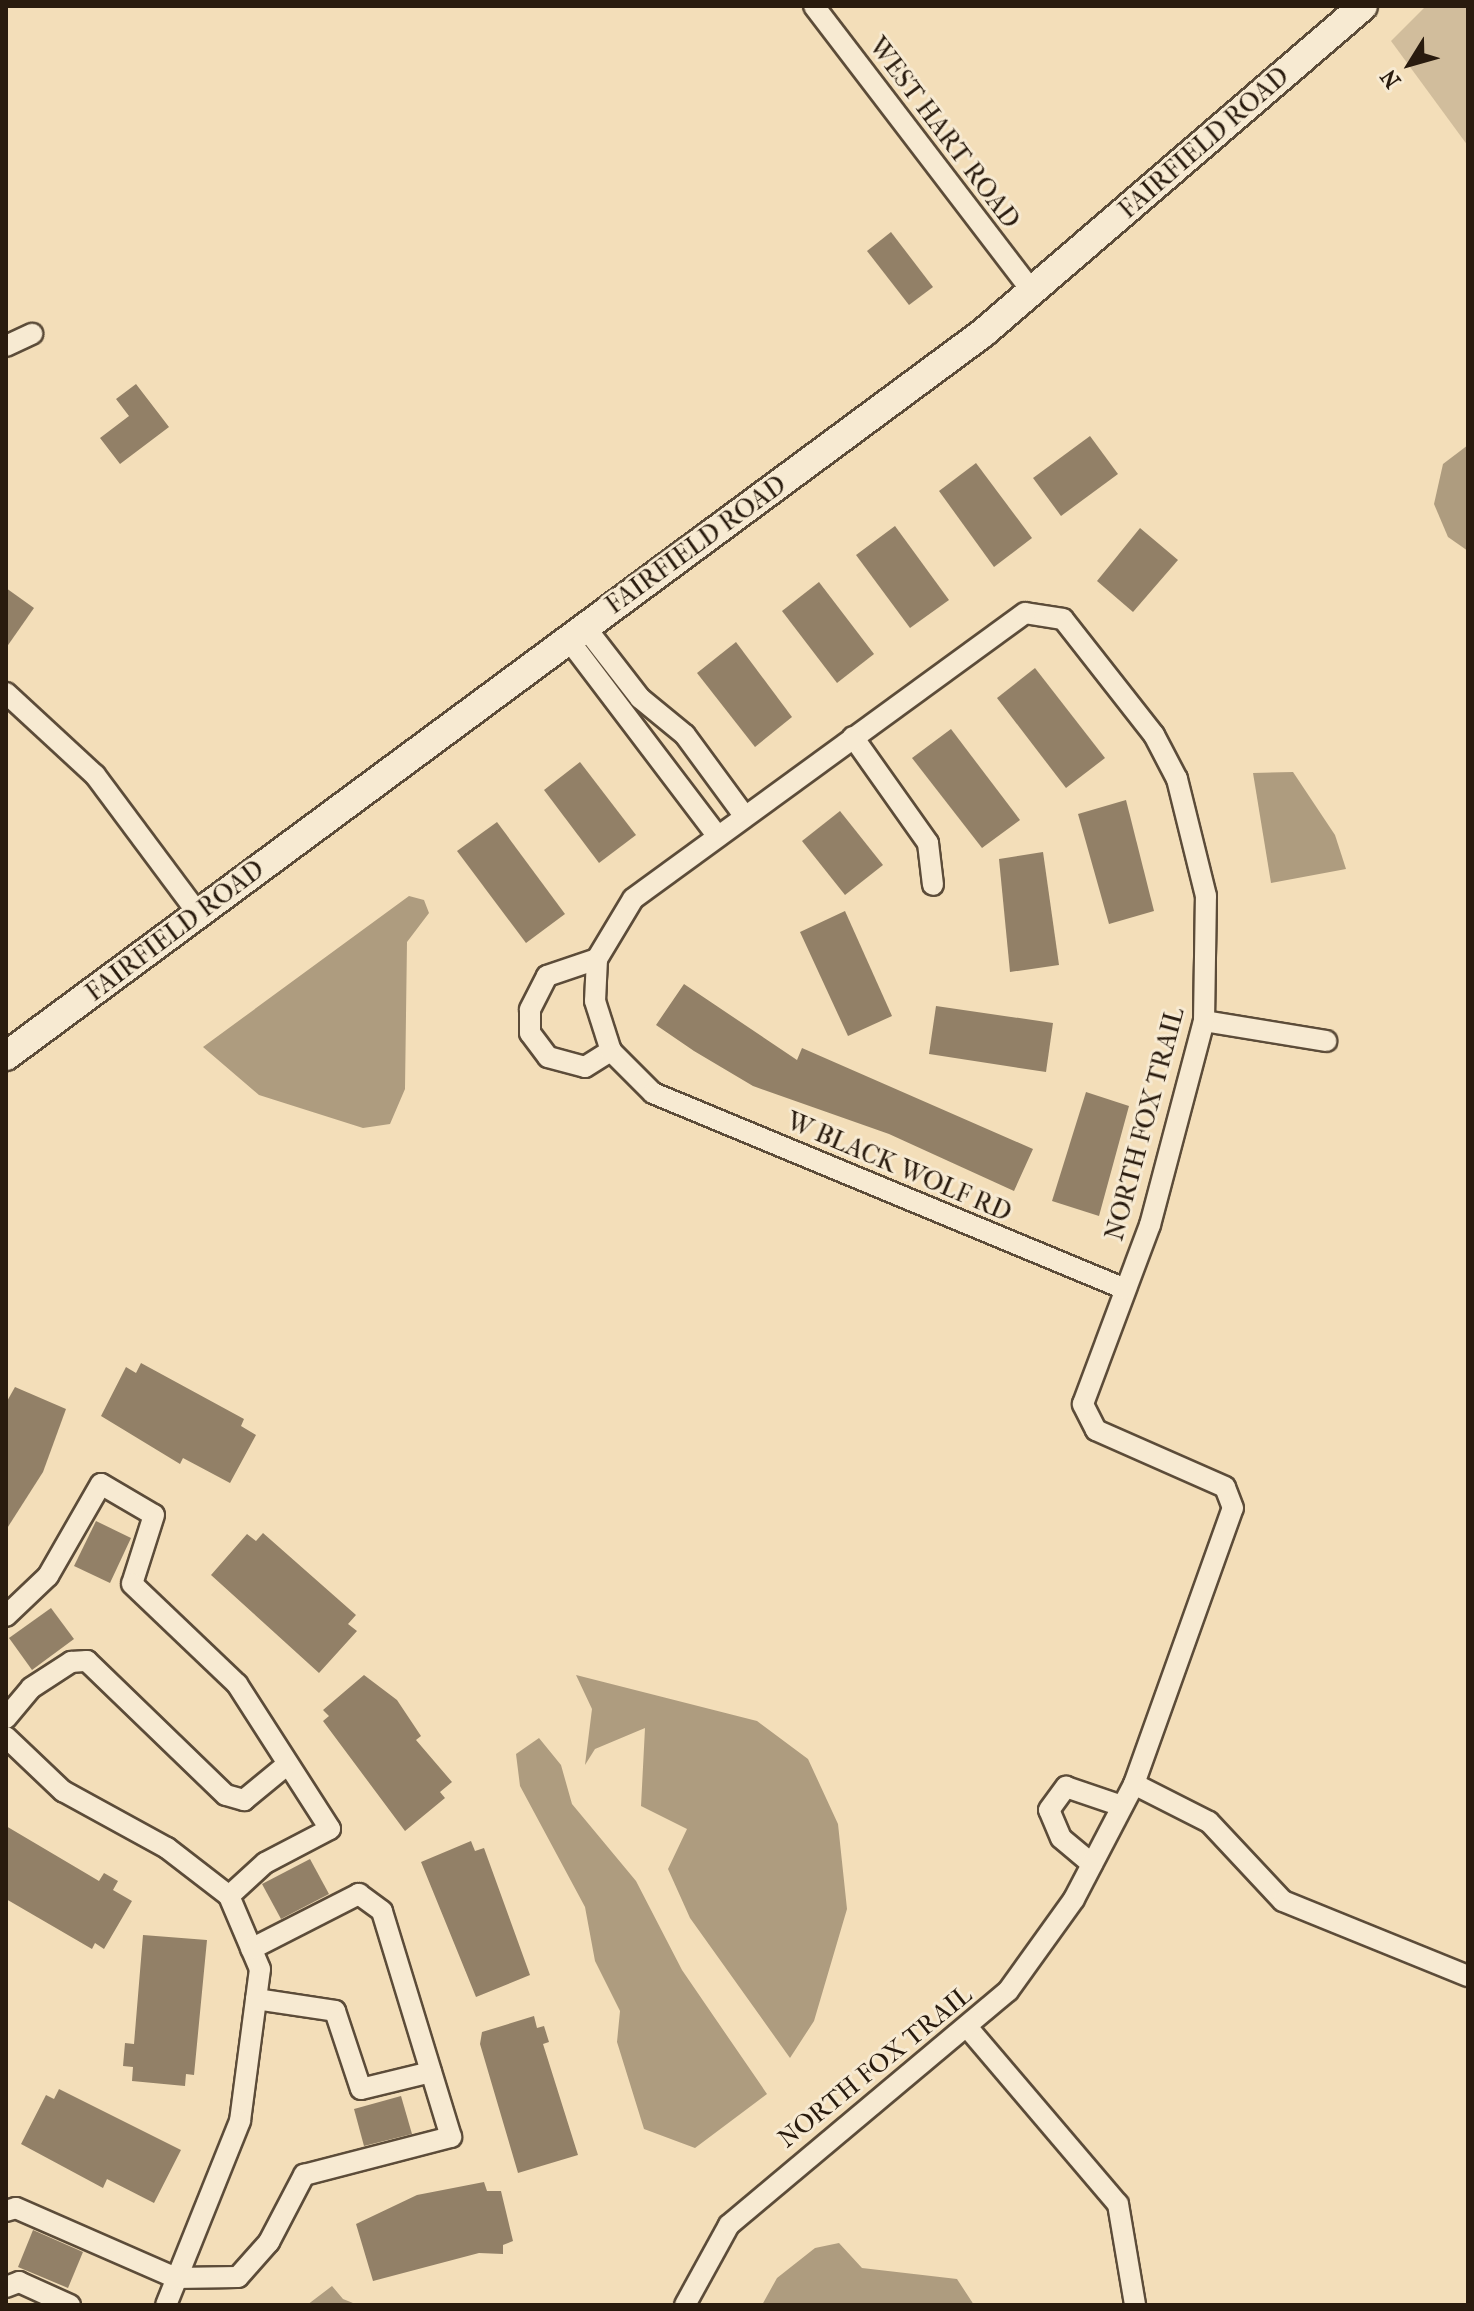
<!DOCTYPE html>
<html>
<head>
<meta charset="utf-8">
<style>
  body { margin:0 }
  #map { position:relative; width:1474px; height:2311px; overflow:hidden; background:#f3deb9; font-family:"IM FELL French Canon",serif }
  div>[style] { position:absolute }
  .green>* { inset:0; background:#d1bd9c }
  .water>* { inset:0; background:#ae9c7f }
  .building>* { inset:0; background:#928067 }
  .roads { filter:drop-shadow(2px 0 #5c4c39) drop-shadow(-2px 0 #5c4c39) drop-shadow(0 2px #5c4c39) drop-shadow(0 -2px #5c4c39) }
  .street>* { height:20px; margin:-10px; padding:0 10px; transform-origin:10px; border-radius:10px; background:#f7ead2 }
  .secondary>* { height:28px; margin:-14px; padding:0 14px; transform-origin:14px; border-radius:14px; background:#f7ead2 }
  span { translate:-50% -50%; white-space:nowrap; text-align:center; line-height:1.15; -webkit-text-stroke:6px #f7ead2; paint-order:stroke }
  .street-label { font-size:26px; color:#291b0e }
  .frame { position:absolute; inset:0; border:8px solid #291b0e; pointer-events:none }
  .north { position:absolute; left:1370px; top:24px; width:80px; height:80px; -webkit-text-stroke:6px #f7ead2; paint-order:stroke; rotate:233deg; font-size:22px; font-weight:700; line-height:32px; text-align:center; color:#291b0e }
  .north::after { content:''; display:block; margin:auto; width:28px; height:36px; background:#291b0e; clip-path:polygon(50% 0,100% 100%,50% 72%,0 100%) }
</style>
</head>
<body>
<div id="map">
  <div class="green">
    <i style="clip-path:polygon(1426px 6px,1468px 6px,1468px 146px,1391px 41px)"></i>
  </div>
  <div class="water">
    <i style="clip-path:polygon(1468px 445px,1468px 551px,1448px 537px,1434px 504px,1443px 464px)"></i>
    <i style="clip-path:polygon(1293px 772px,1335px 835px,1346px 869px,1271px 883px,1253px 773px)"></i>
    <i style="clip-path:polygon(409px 896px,424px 900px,429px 913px,407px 942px,405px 1089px,390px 1124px,363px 1128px,259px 1095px,203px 1047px)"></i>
    <i style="clip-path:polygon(576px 1675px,757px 1721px,808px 1759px,838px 1824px,847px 1909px,814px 2021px,790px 2058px,690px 1918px,668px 1869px,687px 1829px,641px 1806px,645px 1728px,595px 1749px,585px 1765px,592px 1709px)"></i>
    <i style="clip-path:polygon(539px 1738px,561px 1765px,572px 1804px,636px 1881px,682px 1970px,767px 2094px,695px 2148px,644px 2129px,617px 2042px,620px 2011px,595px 1961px,585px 1907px,520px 1786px,516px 1754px)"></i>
    <i style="clip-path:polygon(839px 2243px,862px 2268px,957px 2279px,974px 2305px,762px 2305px,777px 2278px,815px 2248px)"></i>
    <i style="clip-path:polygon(332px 2286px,343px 2299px,358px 2305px,307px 2305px)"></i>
  </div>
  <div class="building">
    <i style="clip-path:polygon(891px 232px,933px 287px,909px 305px,867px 251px)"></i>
    <i style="clip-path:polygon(136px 384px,169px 427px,120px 464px,100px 438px,129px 416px,116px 399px)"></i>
    <i style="clip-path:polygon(1090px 436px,1118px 474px,1061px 516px,1033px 478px)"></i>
    <i style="clip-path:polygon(976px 463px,1032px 538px,994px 567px,939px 491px)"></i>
    <i style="clip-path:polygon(895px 526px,949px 600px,910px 628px,856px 555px)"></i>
    <i style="clip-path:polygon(1140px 528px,1178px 560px,1133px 612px,1097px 581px)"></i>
    <i style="clip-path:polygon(819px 582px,874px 654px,837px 683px,782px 611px)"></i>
    <i style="clip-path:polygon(6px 588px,34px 608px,6px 648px)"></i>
    <i style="clip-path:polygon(736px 642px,792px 717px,755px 747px,697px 673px)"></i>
    <i style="clip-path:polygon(1035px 668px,1105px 758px,1066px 788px,997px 698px)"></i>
    <i style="clip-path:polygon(951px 729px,1020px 820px,982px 848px,912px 758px)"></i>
    <i style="clip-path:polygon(580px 762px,636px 835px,599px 863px,544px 790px)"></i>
    <i style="clip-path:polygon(1126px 800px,1154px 911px,1109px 924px,1078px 814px)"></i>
    <i style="clip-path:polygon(840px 811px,883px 865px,845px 895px,802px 841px)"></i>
    <i style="clip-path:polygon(497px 822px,565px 914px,526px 943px,457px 851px)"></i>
    <i style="clip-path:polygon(1043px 852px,1059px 965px,1010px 972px,999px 859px)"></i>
    <i style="clip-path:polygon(845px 911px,892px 1016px,848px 1036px,800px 932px)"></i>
    <i style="clip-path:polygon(684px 984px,797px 1060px,802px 1048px,1033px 1149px,1014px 1191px,889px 1134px,753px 1086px,694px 1051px,656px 1025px)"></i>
    <i style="clip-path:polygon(936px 1006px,1053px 1023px,1046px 1072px,929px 1054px)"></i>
    <i style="clip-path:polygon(1086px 1092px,1129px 1106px,1099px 1216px,1052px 1201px)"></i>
    <i style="clip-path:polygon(141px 1363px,244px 1419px,241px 1426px,256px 1435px,230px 1483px,183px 1458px,180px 1464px,101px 1416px,126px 1367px,136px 1373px)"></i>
    <i style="clip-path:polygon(15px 1387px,66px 1409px,43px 1472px,6px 1530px,6px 1403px)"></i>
    <i style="clip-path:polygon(96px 1521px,131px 1538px,110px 1583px,74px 1566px)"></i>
    <i style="clip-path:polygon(263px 1533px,356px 1615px,348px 1624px,357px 1631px,319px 1673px,211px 1575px,247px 1534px,256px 1541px)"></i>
    <i style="clip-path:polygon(51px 1608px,74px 1639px,32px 1670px,9px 1638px)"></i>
    <i style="clip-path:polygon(364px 1675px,397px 1700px,421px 1736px,416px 1740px,452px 1782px,440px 1792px,445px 1798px,405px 1831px,323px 1721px,329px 1716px,323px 1710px)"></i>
    <i style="clip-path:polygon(6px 1826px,99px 1881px,104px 1873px,118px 1881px,113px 1890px,132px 1901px,104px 1949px,95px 1943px,92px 1949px,6px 1899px)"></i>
    <i style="clip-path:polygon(471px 1841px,475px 1851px,484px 1848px,530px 1975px,476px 1997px,421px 1862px)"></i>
    <i style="clip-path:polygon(310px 1859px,329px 1894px,281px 1919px,262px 1884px)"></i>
    <i style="clip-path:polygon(143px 1935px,207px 1940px,194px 2075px,186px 2074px,185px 2086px,132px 2081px,133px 2067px,123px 2066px,125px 2043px,134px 2044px)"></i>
    <i style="clip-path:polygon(534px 2016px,537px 2028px,544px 2026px,549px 2042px,543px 2044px,578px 2155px,518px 2173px,480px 2044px,482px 2032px)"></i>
    <i style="clip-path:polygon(59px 2089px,181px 2150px,154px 2203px,107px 2179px,103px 2188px,21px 2144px,46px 2095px,54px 2099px)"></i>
    <i style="clip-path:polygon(401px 2096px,412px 2134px,364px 2146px,354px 2109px)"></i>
    <i style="clip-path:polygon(484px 2182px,487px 2191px,501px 2191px,513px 2241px,503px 2245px,503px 2254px,479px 2253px,373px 2281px,356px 2224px,417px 2195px)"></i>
    <i style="clip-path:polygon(33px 2230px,83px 2252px,68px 2288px,18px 2267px)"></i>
  </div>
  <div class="roads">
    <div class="street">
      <i style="left:814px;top:6px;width:359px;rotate:52.6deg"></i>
      <i style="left:6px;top:346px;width:29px;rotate:-25deg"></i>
      <i style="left:585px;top:627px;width:90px;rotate:52.2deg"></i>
      <i style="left:640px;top:698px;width:58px;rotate:39.4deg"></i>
      <i style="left:685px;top:735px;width:98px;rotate:53.7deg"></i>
      <i style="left:568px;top:639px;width:246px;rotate:52.8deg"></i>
      <i style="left:6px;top:693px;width:121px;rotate:42.7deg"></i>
      <i style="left:95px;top:775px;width:172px;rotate:53.3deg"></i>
      <i style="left:853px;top:737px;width:130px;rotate:54.7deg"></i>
      <i style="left:928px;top:843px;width:42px;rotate:83.2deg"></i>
      <i style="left:597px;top:959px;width:53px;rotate:161.2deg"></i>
      <i style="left:547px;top:976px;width:38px;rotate:117deg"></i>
      <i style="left:530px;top:1010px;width:23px;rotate:90deg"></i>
      <i style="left:530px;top:1033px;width:30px;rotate:53deg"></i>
      <i style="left:548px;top:1057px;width:38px;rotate:15deg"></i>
      <i style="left:585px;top:1067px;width:31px;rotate:-32deg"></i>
      <i style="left:1204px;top:1021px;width:124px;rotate:9.3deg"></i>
      <i style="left:6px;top:1616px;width:58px;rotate:-43.6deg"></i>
      <i style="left:48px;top:1576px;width:106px;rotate:-60.1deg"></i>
      <i style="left:101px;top:1484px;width:61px;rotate:30.3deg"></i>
      <i style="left:154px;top:1515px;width:72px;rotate:107.7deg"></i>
      <i style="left:132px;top:1584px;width:145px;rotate:43.6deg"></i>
      <i style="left:237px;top:1684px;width:172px;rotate:57.3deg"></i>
      <i style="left:330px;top:1829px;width:73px;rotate:152.4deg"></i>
      <i style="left:265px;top:1863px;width:49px;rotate:137.5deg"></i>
      <i style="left:6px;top:1718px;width:39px;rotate:-50deg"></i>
      <i style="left:31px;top:1688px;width:48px;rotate:-33deg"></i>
      <i style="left:71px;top:1662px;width:16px;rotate:-4deg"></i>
      <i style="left:87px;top:1661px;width:193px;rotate:44deg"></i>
      <i style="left:226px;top:1795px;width:19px;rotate:16deg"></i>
      <i style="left:244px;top:1800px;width:52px;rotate:-39.5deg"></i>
      <i style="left:6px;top:1737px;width:79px;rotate:43.5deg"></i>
      <i style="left:63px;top:1791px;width:119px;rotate:28.7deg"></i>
      <i style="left:167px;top:1848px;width:78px;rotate:37.7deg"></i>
      <i style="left:229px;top:1896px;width:79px;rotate:67deg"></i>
      <i style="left:260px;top:1969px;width:153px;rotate:97.5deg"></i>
      <i style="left:240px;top:2121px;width:198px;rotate:111.9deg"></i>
      <i style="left:1134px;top:1784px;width:84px;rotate:26.9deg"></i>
      <i style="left:1209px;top:1822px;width:108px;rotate:46.9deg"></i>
      <i style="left:1283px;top:1901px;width:200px;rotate:22.1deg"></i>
      <i style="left:1092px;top:1864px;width:40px;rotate:-140deg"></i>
      <i style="left:1061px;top:1838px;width:30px;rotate:-113deg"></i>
      <i style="left:1049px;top:1810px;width:29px;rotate:-54deg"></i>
      <i style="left:1066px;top:1787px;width:59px;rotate:18.7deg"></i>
      <i style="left:256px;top:1999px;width:80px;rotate:8.6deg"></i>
      <i style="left:335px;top:2011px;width:82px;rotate:71.6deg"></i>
      <i style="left:361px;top:2089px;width:72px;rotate:-13.7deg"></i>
      <i style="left:968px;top:2028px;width:231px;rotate:49.6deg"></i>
      <i style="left:1118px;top:2204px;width:102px;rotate:80.4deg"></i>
      <i style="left:6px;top:2211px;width:10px;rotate:-17deg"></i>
      <i style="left:16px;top:2208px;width:175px;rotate:23.6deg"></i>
      <i style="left:176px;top:2278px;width:62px;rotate:-0.9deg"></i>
      <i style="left:238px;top:2277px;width:47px;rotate:-48.5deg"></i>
      <i style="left:269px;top:2242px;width:76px;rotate:-62.4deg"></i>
      <i style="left:304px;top:2175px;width:152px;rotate:-14.5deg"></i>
      <i style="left:451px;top:2137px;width:236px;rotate:-107deg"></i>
      <i style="left:382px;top:1911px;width:29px;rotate:-144deg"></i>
      <i style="left:359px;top:1894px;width:121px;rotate:153deg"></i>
      <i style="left:6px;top:2287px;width:14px;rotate:-21deg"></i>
      <i style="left:19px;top:2282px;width:56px;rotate:24.3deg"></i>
      <i style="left:685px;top:2305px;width:91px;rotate:-61.2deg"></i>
      <i style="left:729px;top:2225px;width:364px;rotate:-40deg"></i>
      <i style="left:1008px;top:1991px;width:113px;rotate:-54.3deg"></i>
      <i style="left:1074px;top:1899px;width:130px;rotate:-62.4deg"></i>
      <i style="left:1134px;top:1784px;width:293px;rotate:-70.3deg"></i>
      <i style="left:1233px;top:1508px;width:22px;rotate:-111deg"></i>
      <i style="left:1225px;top:1487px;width:141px;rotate:-156.2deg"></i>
      <i style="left:1096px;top:1430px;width:29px;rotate:-117deg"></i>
      <i style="left:1083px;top:1404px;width:191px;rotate:-69.5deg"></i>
      <i style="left:1150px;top:1225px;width:211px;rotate:-75.2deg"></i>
      <i style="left:1204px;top:1021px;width:125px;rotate:-89.1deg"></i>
      <i style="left:1206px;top:896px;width:121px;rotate:-103.9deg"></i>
      <i style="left:1177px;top:779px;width:50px;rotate:-117.6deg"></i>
      <i style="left:1154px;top:735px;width:147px;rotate:-128.1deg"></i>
      <i style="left:1063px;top:619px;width:38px;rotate:-171deg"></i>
      <i style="left:1025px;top:613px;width:485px;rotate:143.9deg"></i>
      <i style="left:633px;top:899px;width:70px;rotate:121deg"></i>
      <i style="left:597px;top:959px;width:42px;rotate:92.7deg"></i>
      <i style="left:595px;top:1001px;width:52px;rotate:72.3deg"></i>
      <i style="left:611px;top:1051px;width:59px;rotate:45deg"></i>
      <i style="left:653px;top:1093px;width:511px;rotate:22.55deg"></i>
    </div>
    <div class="secondary">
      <i style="left:6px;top:1056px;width:1215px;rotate:-36.5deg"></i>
      <i style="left:983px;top:333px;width:501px;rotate:-40.71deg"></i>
    </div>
  </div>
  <div class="street-label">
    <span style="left:944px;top:133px;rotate:53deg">WEST HART ROAD</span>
    <span style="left:1204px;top:143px;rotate:-41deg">FAIRFIELD ROAD</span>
    <span style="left:696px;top:545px;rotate:-36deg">FAIRFIELD ROAD</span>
    <span style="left:175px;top:931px;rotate:-37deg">FAIRFIELD ROAD</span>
    <span style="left:1145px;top:1124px;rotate:-75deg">NORTH FOX TRAIL</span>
    <span style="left:899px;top:1167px;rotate:23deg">W BLACK WOLF RD</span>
    <span style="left:875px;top:2067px;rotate:-39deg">NORTH FOX TRAIL</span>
  </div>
  <div class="frame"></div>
  <div class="north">N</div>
</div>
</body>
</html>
